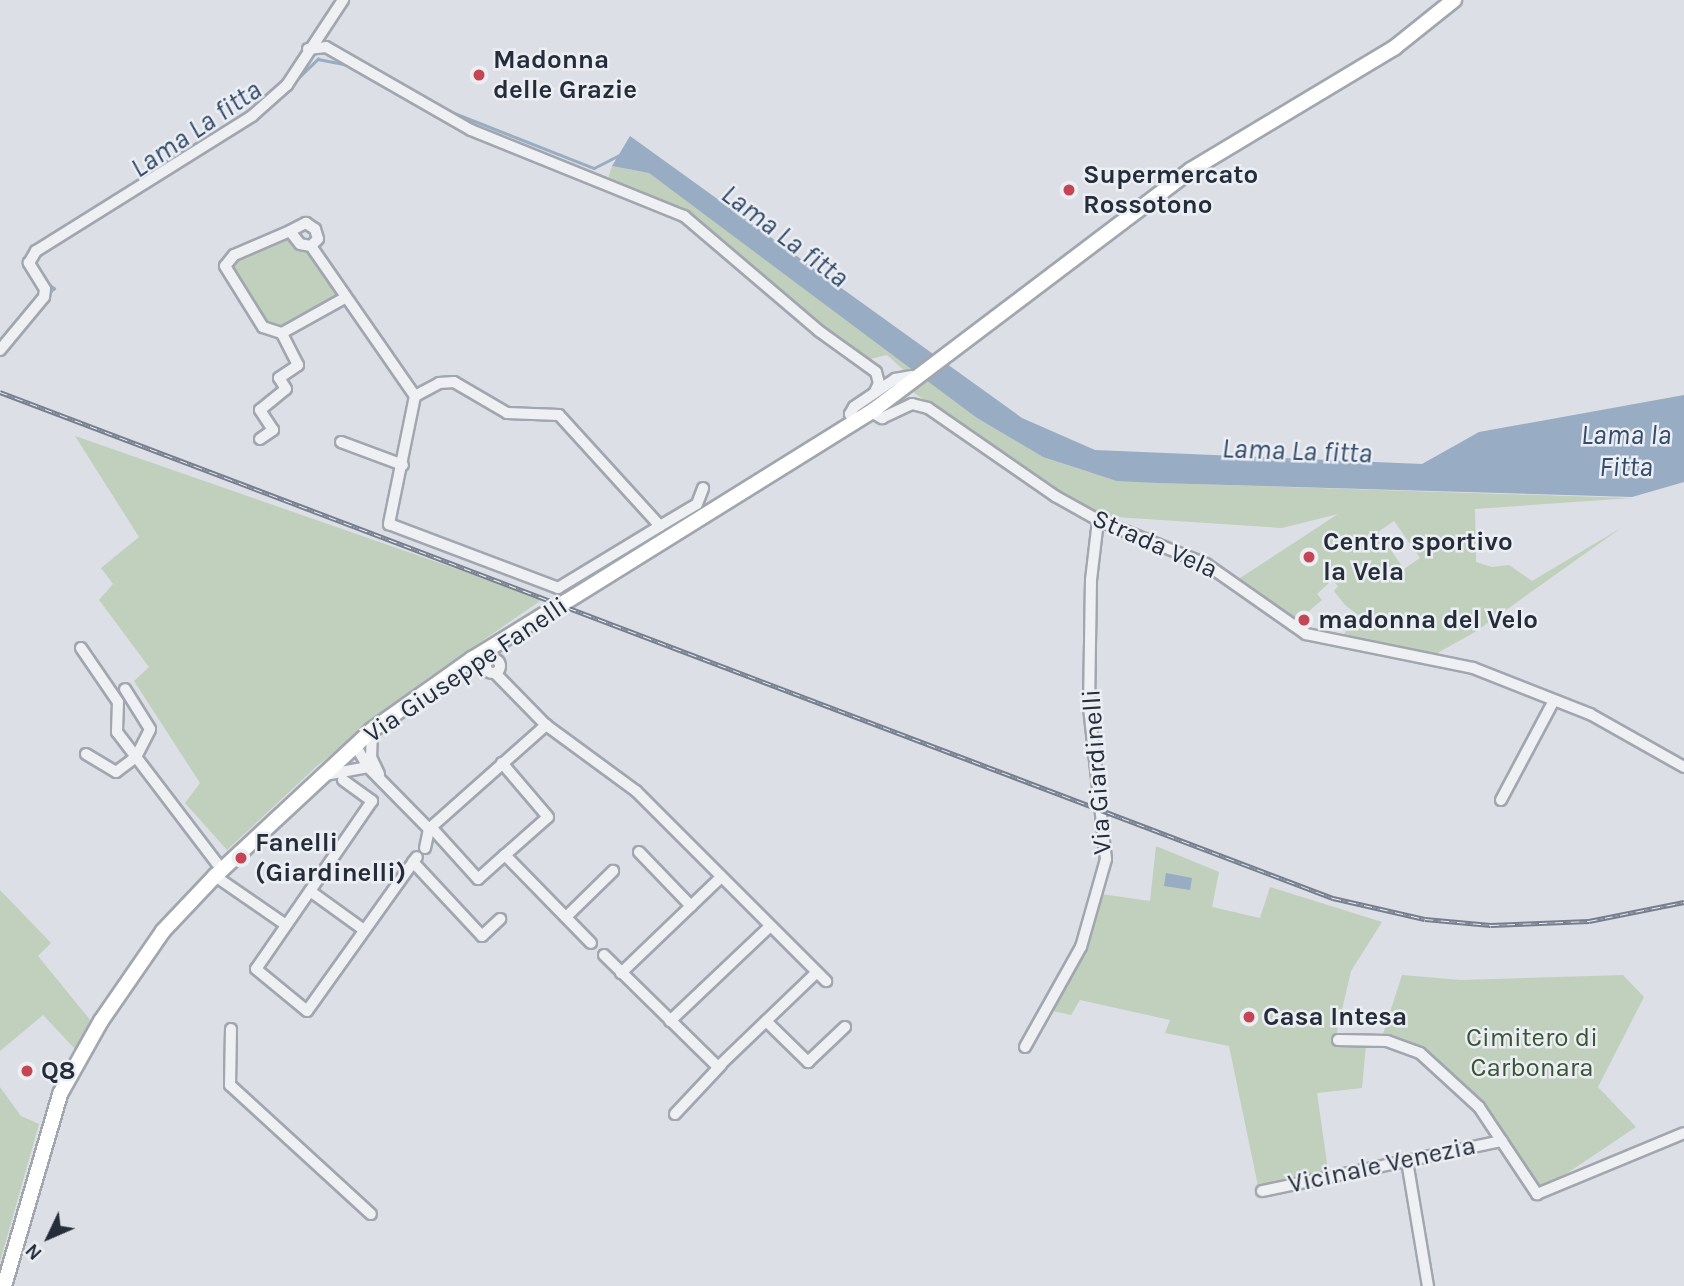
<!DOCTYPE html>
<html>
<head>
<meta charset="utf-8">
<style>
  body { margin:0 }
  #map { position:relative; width:1684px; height:1286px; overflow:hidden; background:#dcdfe5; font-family:Karla,sans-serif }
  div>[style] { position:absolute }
  .green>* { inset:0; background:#c1cfbd }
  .water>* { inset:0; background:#98acc4 }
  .stream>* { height:2.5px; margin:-1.25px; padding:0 1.25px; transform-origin:1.25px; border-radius:1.25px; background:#98acc4 }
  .roads { filter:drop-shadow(2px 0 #a2a6ae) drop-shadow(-2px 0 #a2a6ae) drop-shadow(0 2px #a2a6ae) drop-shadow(0 -2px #a2a6ae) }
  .minor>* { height:10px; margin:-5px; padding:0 5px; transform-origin:5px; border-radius:5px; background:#eef0f4 }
  .minor>.ring { margin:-5px; padding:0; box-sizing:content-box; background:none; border:10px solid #eef0f4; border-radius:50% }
  .secondary>* { height:14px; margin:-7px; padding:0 7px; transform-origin:7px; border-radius:7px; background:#fff }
  .rail>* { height:5px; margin-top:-2.5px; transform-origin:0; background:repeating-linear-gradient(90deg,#ebeef3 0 8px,#767e8e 0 16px); box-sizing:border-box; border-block:2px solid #767e8e }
  .secondary-bridge>* { height:14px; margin:-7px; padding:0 7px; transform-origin:7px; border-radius:7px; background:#fff }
  .dots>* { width:19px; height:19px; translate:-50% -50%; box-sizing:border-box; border:4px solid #ebeef3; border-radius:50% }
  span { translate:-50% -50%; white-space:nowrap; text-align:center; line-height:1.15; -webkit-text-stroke:5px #ebeef3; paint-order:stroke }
  .poi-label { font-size:26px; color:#262d3a; font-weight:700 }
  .left { translate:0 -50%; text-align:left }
  .street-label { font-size:26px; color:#262d3a }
  .park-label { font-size:26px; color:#3a5535 }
  .water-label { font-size:28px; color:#334b6c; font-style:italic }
  .north { position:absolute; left:14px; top:1202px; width:70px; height:70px; -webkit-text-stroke:5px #ebeef3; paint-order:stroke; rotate:226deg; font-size:19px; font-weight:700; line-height:28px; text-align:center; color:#262d3a }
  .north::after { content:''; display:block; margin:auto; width:24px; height:32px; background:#262d3a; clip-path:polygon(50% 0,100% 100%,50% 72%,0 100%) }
</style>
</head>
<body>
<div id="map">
  <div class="green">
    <i style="clip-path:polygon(612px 166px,649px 173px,917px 370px,909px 375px,887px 355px,866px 360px,688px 213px,608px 179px)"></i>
    <i style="clip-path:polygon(287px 236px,301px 251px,309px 251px,340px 296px,281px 328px,265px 326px,229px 270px,237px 258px)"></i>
    <i style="clip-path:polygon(evenodd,928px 379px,977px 418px,1043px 457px,1089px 472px,1159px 483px,1632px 498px,1475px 509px,1476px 562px,1492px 567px,1509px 565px,1532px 581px,1621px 528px,1475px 632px,1434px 655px,1337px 643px,1352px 624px,1358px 630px,1368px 619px,1365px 612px,1358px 615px,1345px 605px,1334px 591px,1338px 586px,1332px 580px,1317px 594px,1322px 600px,1296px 622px,1237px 580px,1338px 514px,1282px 528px,1100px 516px,1054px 490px,913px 392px,928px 379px,1394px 521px,1420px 558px,1404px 569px,1378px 532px,1394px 521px)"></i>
    <i style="clip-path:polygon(75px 436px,543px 599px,425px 680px,317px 766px,227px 850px,185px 803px,200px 783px,134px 681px,149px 667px,99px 600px,113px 584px,101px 568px,139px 537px)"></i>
    <i style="clip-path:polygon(1156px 846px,1219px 872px,1212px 907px,1260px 918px,1270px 887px,1382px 922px,1351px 971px,1335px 1040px,1340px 1045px,1366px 1045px,1362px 1088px,1317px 1093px,1328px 1170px,1258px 1186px,1229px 1046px,1165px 1033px,1170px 1020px,1080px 1000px,1071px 1015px,1048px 1010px,1101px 894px,1150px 901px)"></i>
    <i style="clip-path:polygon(0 890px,51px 943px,38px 956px,91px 1021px,75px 1049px,43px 1015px,0 1051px)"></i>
    <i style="clip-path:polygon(1402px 975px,1461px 980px,1623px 975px,1644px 997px,1598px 1087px,1636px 1127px,1539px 1192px,1508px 1146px,1421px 1049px,1383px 1034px)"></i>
    <i style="clip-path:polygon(0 1087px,21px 1116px,39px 1124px,0 1262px)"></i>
  </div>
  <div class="water">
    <i style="clip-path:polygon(630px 136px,1022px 418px,1095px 450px,1422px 464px,1479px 432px,1684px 395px,1684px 482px,1632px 497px,1158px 483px,1117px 481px,1043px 457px,977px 418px,649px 173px,612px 166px)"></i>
    <i style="clip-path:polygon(1166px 873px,1192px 878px,1190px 890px,1164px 886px)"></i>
  </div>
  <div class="stream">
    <i style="left:295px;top:81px;width:32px;rotate:-44deg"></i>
    <i style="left:318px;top:59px;width:36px;rotate:11deg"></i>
    <i style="left:444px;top:109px;width:161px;rotate:21.5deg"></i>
    <i style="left:594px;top:168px;width:28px;rotate:-27deg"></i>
    <i style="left:47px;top:283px;width:9px;rotate:36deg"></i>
    <i style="left:54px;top:288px;width:10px;rotate:127deg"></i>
  </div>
  <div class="roads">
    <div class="minor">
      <i style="left:308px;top:49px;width:18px;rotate:-6deg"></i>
      <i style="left:326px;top:47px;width:167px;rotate:29.8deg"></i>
      <i style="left:471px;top:130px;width:230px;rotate:22deg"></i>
      <i style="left:684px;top:216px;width:177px;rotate:40.4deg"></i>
      <i style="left:819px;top:331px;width:70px;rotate:35.7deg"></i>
      <i style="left:876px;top:372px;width:11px;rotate:75deg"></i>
      <i style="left:879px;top:383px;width:10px;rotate:114deg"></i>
      <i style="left:290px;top:231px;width:18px;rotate:-27deg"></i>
      <i style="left:306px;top:223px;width:11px;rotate:34deg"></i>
      <i style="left:315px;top:229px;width:10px;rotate:73deg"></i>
      <i style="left:318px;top:239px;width:10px;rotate:135deg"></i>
      <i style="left:311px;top:246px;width:183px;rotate:55.3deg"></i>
      <i style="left:415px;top:396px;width:131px;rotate:101.5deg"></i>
      <i style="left:389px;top:524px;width:181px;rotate:20.7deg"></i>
      <i style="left:558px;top:588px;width:119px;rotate:-31.3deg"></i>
      <i style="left:311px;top:246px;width:11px;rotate:-170deg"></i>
      <i style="left:300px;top:244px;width:16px;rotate:-128deg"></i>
      <i style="left:290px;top:231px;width:61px;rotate:156.8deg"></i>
      <i style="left:234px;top:255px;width:14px;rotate:129deg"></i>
      <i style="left:225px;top:266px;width:72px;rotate:58.1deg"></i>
      <i style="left:263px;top:327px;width:20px;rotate:18deg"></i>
      <i style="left:282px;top:333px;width:72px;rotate:-29.1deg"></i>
      <i style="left:0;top:350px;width:69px;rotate:-50.3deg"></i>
      <i style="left:44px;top:297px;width:8px;rotate:-83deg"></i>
      <i style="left:45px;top:289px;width:31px;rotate:-122deg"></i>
      <i style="left:29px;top:263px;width:14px;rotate:-60deg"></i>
      <i style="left:36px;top:251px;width:255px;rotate:-32deg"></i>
      <i style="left:252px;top:116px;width:47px;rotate:-41.5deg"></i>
      <i style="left:287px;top:85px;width:102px;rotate:-56.6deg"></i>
      <i style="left:415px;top:396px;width:27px;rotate:-28deg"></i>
      <i style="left:439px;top:383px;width:15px;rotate:-4deg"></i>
      <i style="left:454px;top:382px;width:61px;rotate:30.3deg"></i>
      <i style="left:507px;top:413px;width:52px;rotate:2.2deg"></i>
      <i style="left:559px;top:415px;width:150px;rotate:47.7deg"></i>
      <i style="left:660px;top:526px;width:43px;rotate:-30.7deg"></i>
      <i style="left:697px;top:504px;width:17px;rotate:-69deg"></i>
      <i style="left:871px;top:412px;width:13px;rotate:29deg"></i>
      <i style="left:882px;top:418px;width:33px;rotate:-25deg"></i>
      <i style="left:912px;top:404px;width:16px;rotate:14deg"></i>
      <i style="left:928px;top:408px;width:155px;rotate:34.7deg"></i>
      <i style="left:1055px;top:496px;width:49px;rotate:29.2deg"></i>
      <i style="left:1098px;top:520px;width:117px;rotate:22.2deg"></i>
      <i style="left:1206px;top:564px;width:122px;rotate:35deg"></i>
      <i style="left:1306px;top:634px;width:170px;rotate:11.5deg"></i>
      <i style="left:1473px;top:668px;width:126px;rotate:21.5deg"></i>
      <i style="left:1590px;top:714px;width:108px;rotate:29.4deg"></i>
      <i style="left:854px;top:422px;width:9px;rotate:-117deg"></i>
      <i style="left:850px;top:414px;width:8px;rotate:-60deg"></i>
      <i style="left:854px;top:407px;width:50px;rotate:-34.3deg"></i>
      <i style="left:895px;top:379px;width:17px;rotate:-10deg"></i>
      <i style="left:260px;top:439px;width:16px;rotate:-35deg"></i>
      <i style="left:273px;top:430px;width:24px;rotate:-123deg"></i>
      <i style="left:260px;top:410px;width:33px;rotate:-39deg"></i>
      <i style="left:286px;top:389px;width:13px;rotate:-122deg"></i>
      <i style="left:279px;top:378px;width:23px;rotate:-34deg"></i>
      <i style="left:298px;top:365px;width:36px;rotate:-117deg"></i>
      <i style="left:341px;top:442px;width:66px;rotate:20.4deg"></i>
      <i style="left:81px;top:648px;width:65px;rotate:55.6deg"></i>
      <i style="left:118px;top:702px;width:30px;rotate:92deg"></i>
      <i style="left:117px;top:732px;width:173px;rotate:52.7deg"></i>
      <i class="ring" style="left:486px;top:659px;width:4px;height:4px"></i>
      <i style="left:495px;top:673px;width:73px;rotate:45.6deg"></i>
      <i style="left:372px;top:730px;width:27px;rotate:92deg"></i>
      <i style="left:371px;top:757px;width:19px;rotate:65deg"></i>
      <i style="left:355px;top:745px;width:26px;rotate:59deg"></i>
      <i style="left:86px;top:754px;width:35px;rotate:31deg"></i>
      <i style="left:116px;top:772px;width:25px;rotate:-37deg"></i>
      <i style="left:136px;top:757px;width:31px;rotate:-63deg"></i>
      <i style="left:150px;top:729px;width:47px;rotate:-122deg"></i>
      <i style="left:325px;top:775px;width:44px;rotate:-10.5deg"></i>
      <i style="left:368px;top:767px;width:87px;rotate:45.5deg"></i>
      <i style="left:343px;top:780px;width:36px;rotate:36deg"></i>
      <i style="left:372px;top:801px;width:204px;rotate:124.6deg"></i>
      <i style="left:256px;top:969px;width:66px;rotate:39.5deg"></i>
      <i style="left:307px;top:1011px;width:189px;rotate:-54.5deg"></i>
      <i style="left:1501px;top:800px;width:111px;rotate:-62deg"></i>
      <i style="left:431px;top:827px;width:70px;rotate:47.9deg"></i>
      <i style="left:478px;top:879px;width:36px;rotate:-42deg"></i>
      <i style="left:505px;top:855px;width:57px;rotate:-41.5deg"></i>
      <i style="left:548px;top:817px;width:71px;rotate:-130.4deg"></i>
      <i style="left:425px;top:848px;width:19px;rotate:-78deg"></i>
      <i style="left:429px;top:829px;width:157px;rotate:-41.6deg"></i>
      <i style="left:546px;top:725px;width:112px;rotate:36.3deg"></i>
      <i style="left:636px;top:791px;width:269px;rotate:45deg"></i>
      <i style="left:639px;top:852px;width:75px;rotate:46.1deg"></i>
      <i style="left:505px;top:855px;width:123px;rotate:45.7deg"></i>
      <i style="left:413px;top:862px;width:101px;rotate:47deg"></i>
      <i style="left:482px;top:936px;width:25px;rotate:-43deg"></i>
      <i style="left:215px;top:876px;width:86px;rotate:34.6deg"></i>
      <i style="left:310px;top:891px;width:67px;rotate:35.8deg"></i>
      <i style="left:566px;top:917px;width:66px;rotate:-44.4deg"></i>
      <i style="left:604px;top:955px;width:160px;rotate:44.5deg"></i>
      <i style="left:718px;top:1067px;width:137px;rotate:-43.8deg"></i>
      <i style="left:621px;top:973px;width:139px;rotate:-43.8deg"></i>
      <i style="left:670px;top:1021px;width:138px;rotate:-43.5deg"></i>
      <i style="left:766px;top:1021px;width:59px;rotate:44.3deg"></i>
      <i style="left:808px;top:1062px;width:51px;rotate:-43.4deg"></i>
      <i style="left:231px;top:1029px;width:56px;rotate:91deg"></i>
      <i style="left:230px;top:1085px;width:191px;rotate:42.5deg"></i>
      <i style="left:1338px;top:1040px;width:49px;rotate:1.2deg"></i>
      <i style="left:1387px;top:1041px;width:35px;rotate:20deg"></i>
      <i style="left:1420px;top:1053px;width:80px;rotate:42.5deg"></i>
      <i style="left:1479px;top:1107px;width:105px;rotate:56.3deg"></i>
      <i style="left:1537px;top:1194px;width:159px;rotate:-22.5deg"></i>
      <i style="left:1025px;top:1047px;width:115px;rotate:-60.8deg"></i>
      <i style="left:1081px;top:947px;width:91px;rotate:-74.1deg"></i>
      <i style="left:1106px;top:859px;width:153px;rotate:-96.4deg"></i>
      <i style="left:1089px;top:707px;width:127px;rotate:-89.1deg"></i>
      <i style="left:1091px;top:580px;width:60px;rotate:-83.3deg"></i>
      <i style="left:675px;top:1114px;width:67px;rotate:-46.8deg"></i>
      <i style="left:1407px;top:1161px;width:127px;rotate:80.5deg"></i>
      <i style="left:1262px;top:1191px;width:245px;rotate:-11.8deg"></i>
    </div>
    <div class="secondary">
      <i style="left:567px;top:601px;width:363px;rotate:-31.9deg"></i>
      <i style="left:875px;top:409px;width:396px;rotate:-37.1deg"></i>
      <i style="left:1191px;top:170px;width:237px;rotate:-31deg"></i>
      <i style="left:1394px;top:48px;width:77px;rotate:-38.7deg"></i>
      <i style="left:4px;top:1286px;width:200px;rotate:-73.7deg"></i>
      <i style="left:60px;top:1094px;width:84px;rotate:-60.7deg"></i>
      <i style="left:101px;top:1021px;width:109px;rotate:-55.4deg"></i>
      <i style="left:163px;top:931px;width:76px;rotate:-46.6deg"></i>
      <i style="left:215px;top:876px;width:214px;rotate:-42.9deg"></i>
      <i style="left:372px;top:730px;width:123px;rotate:-35.4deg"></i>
      <i style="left:472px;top:659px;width:95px;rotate:-31.7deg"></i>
    </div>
  </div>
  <div class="rail">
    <i style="left:0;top:392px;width:1426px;rotate:20.79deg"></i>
    <i style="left:1333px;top:898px;width:94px;rotate:12.9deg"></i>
    <i style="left:1425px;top:919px;width:66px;rotate:5.2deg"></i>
    <i style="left:1491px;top:925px;width:98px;rotate:-2.3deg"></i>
    <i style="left:1589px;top:921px;width:97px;rotate:-11.3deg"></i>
  </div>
  <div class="secondary-bridge">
    <i style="left:553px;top:609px;width:16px;rotate:-30deg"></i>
  </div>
  <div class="dots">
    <i style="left:479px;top:75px;background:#c64555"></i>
    <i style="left:1069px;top:190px;background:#c64555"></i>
    <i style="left:1309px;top:557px;background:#c64555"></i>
    <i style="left:1304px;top:620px;background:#c64555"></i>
    <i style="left:241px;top:858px;background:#c64555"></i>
    <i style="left:1249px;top:1017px;background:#c64555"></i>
    <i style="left:27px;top:1071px;background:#c64555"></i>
  </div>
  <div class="poi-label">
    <span class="left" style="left:493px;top:75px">Madonna<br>delle Grazie</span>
    <span class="left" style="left:1083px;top:190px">Supermercato<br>Rossotono</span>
    <span class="left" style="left:1323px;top:557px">Centro sportivo<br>la Vela</span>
    <span class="left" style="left:1318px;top:620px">madonna del Velo</span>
    <span class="left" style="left:255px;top:858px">Fanelli<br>(Giardinelli)</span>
    <span class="left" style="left:1263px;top:1017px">Casa Intesa</span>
    <span class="left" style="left:41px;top:1071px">Q8</span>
  </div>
  <div class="street-label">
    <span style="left:1155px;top:544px;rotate:24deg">Strada Vela</span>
    <span style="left:466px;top:670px;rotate:-34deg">Via Giuseppe Fanelli</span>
    <span style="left:1097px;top:772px;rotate:-94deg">Via Giardinelli</span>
    <span style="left:1382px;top:1165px;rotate:-12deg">Vicinale Venezia</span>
  </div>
  <div class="park-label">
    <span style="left:1532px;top:1053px">Cimitero di<br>Carbonara</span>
  </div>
  <div class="water-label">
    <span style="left:196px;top:129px;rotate:-34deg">Lama La fitta</span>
    <span style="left:785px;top:236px;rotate:37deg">Lama La fitta</span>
    <span style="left:1626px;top:451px">Lama la<br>Fitta</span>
    <span style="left:1297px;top:451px;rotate:2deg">Lama La fitta</span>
  </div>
  <div class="north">N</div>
</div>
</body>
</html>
